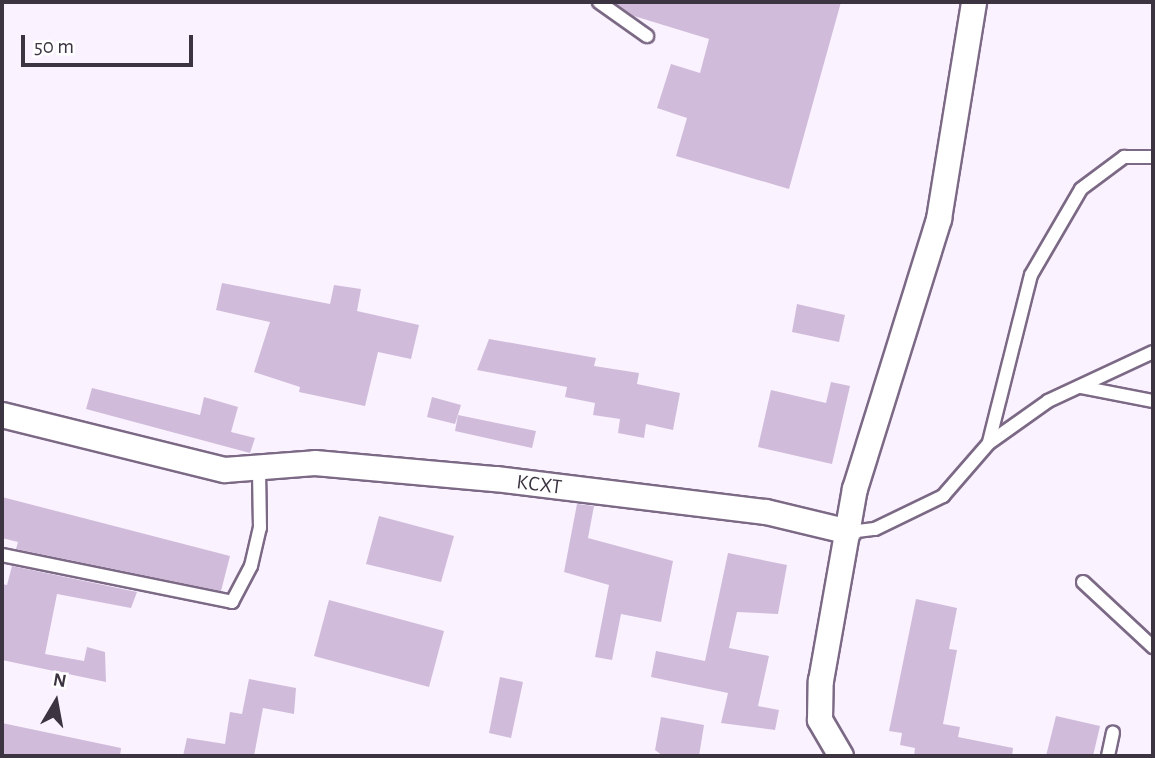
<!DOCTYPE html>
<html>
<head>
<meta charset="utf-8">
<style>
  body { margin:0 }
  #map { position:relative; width:1155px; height:758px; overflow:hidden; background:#faf2ff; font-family:"Alegreya Sans",sans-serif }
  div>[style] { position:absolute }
  .building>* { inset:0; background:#d1bbda }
  .roads { filter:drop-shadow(2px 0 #7c6985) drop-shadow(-2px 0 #7c6985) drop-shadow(0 2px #7c6985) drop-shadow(0 -2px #7c6985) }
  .lane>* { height:12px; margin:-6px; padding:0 6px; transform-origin:6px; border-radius:6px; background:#fff }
  .street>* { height:24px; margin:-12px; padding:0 12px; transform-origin:12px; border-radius:12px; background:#fff }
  span { translate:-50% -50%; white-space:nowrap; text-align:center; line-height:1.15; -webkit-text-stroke:5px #fff; paint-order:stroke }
  .street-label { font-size:21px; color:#3d3441 }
  .frame { position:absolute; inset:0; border:4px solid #3d3441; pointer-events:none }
  .north { position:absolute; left:21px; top:667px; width:70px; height:70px; -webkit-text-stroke:5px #fff; paint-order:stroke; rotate:10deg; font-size:19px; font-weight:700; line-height:28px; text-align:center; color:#3d3441 }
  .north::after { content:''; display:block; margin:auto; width:24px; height:32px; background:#3d3441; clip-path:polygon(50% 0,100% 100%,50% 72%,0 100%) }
  .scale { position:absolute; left:21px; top:35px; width:172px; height:32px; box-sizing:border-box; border:4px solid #3d3441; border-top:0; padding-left:9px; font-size:21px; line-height:24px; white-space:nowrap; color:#3d3441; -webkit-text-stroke:5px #fff; paint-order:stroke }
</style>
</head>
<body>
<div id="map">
  <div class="building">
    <i style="clip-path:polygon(614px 2px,841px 2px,789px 189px,676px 156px,687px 118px,657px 108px,671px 64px,700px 73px,709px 39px,634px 16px)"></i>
    <i style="clip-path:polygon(222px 283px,330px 304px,334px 285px,361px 289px,357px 311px,419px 325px,411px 359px,378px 352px,365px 406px,299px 392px,300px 387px,254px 372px,270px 322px,216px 310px)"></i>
    <i style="clip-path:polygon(797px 304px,845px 315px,839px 342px,792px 332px)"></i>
    <i style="clip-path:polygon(489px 339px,596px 358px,594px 366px,639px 373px,637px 384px,680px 393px,673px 430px,646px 424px,644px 438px,618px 433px,620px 419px,593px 415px,595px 403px,565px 397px,567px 387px,477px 370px)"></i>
    <i style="clip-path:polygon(831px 382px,850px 386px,832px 464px,758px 447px,771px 390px,826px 403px)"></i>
    <i style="clip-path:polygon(92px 388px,200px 415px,204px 397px,238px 407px,231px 432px,255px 438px,250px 453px,86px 409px)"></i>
    <i style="clip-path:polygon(432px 397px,461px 405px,455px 424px,427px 417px)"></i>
    <i style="clip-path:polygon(458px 415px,536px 431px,532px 448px,455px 431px)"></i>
    <i style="clip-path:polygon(2px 497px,230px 556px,221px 591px,16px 549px,18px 542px,2px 538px)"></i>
    <i style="clip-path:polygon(577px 504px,594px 506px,588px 538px,673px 561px,661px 622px,621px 614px,612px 660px,595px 657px,609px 585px,564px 572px)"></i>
    <i style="clip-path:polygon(379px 516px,454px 536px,441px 582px,366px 564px)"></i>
    <i style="clip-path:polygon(728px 553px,787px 565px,778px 614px,737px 612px,729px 648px,769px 656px,758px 706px,779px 710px,775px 730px,721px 723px,728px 693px,651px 677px,656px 651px,705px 661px)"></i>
    <i style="clip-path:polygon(12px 566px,137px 592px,131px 608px,57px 594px,45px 654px,84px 661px,87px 647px,105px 652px,106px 682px,2px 660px,2px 584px,7px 585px)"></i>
    <i style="clip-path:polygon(916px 599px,957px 608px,949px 649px,957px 650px,943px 724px,960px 727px,958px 737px,1013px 748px,1012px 756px,914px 756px,915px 748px,900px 745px,902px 733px,889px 731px)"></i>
    <i style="clip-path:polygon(329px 600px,444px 631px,429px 687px,314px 656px)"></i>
    <i style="clip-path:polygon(500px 677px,523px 682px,511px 738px,489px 733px)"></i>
    <i style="clip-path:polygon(249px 679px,296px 688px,294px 714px,263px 708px,254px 756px,183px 756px,187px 738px,225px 744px,230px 712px,242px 714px)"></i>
    <i style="clip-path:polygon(1056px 716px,1100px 726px,1093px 756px,1046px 756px)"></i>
    <i style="clip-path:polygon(661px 717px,704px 725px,699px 756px,663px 756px,655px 750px)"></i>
    <i style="clip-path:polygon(2px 723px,121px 748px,120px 756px,2px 756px)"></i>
  </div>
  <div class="roads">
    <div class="lane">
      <i style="left:599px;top:2px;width:59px;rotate:35.3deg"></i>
      <i style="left:1081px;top:387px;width:73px;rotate:11deg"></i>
      <i style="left:989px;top:442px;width:172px;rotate:-75.9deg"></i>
      <i style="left:1031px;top:275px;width:99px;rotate:-59.8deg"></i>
      <i style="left:1081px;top:189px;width:54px;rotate:-36.7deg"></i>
      <i style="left:1124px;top:157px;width:29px"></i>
      <i style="left:849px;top:532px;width:26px;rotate:-7deg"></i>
      <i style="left:875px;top:529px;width:76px;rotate:-25.9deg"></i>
      <i style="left:943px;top:496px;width:70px;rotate:-49deg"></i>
      <i style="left:989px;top:443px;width:72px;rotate:-35.4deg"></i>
      <i style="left:1048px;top:401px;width:116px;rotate:-25deg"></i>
      <i style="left:2px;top:555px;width:235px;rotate:11.5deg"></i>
      <i style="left:232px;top:602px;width:41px;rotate:-62.2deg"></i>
      <i style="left:251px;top:566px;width:39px;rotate:-77deg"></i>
      <i style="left:260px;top:528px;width:59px;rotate:-91deg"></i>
      <i style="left:1083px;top:582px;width:96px;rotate:42.9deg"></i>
      <i style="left:1108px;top:756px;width:24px;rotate:-78deg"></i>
    </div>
    <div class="street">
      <i style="left:2px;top:415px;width:230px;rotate:13.9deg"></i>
      <i style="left:225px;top:470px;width:90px;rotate:-4.4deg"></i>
      <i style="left:315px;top:463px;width:182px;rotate:5.1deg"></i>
      <i style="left:496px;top:479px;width:272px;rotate:7deg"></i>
      <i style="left:766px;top:512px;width:85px;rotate:13.5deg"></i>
      <i style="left:841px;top:756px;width:42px;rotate:-120.3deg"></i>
      <i style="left:820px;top:720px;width:39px;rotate:-89deg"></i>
      <i style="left:821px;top:681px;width:195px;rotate:-80deg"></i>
      <i style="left:855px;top:489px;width:283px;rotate:-72.7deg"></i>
      <i style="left:939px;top:219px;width:220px;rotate:-80.8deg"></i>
    </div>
  </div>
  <div class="street-label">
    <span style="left:539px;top:485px;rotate:7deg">КСХТ</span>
  </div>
  <div class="frame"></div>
  <div class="north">N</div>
  <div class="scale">50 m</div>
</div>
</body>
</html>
